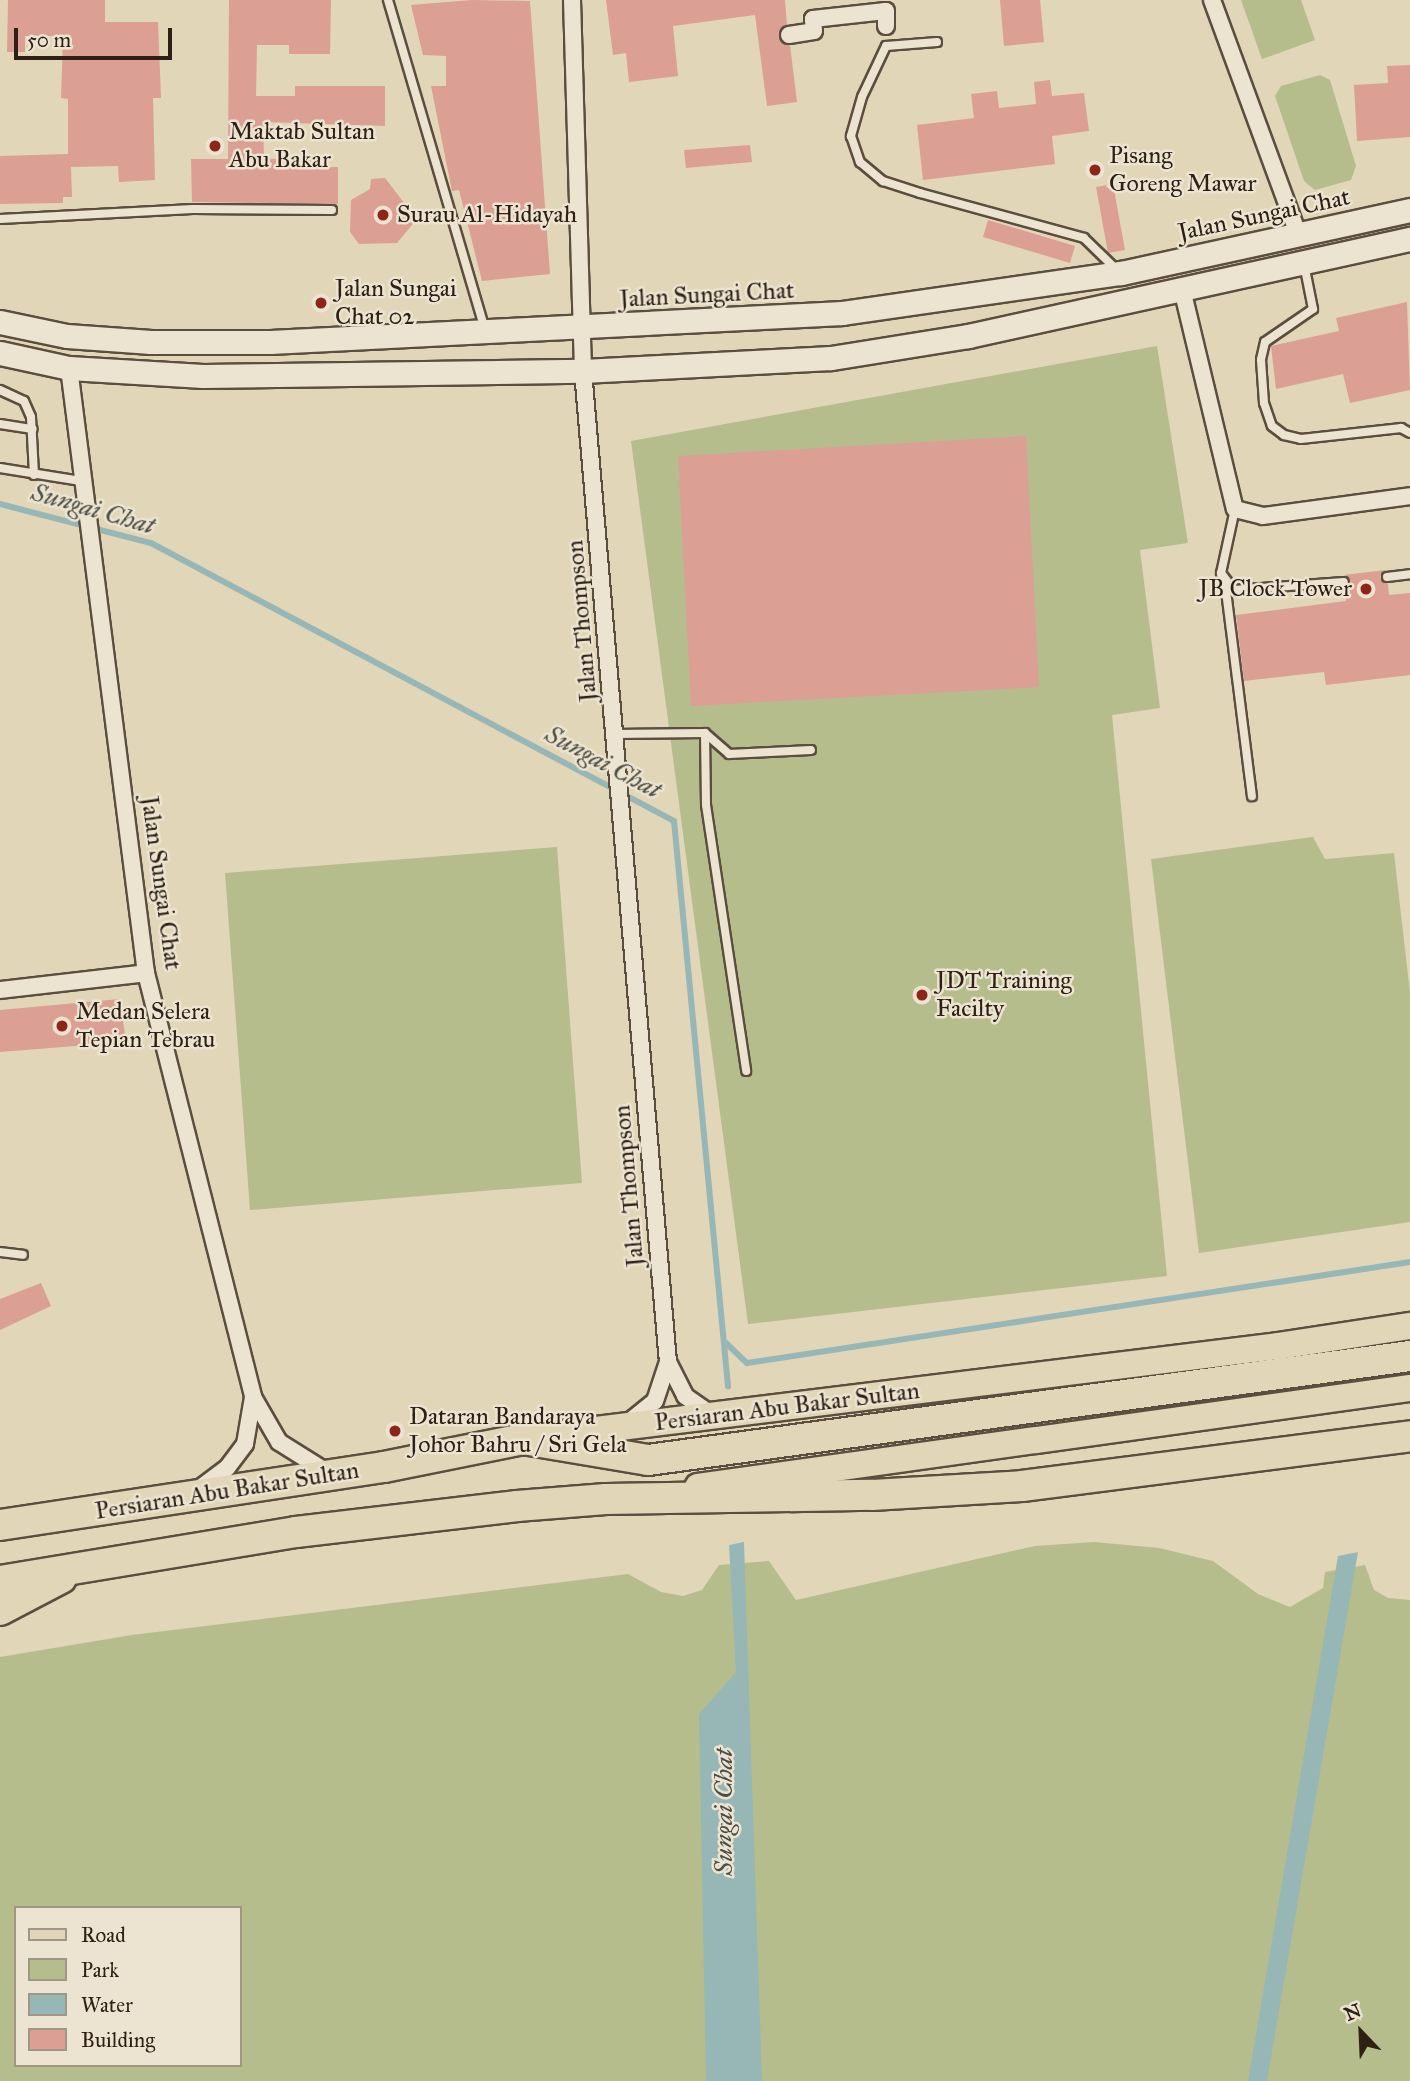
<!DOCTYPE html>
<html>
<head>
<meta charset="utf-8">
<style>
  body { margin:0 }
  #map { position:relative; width:1410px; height:2081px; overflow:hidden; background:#e1d6b8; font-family:"IM FELL Great Primer",serif }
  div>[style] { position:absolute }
  .green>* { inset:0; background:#b6bd8c }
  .water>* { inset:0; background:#96b7b6 }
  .stream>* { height:6px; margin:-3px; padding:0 3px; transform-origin:3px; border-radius:3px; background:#96b7b6 }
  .building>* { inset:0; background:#dc9f93 }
  .roads { filter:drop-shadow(2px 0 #5b4e3e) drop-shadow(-2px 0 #5b4e3e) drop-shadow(0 2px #5b4e3e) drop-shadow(0 -2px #5b4e3e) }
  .lane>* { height:8px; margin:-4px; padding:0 4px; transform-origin:4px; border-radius:4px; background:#ece4d1 }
  .street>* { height:16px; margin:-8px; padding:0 8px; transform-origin:8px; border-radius:8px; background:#ece4d1 }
  .secondary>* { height:23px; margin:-11.5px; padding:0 11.5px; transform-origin:11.5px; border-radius:11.5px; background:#ece4d1 }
  .primary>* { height:26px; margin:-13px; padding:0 13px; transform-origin:13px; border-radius:13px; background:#e1d6b8 }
  .highway>* { height:30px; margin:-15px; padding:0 15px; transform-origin:15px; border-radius:15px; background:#e1d6b8 }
  .dots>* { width:19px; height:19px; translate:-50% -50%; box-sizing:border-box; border:4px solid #ece4d1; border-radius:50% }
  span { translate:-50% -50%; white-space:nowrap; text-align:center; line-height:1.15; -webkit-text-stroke:5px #ece4d1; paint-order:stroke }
  .poi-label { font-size:24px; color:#2e2015 }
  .left { translate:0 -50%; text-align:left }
  .right { translate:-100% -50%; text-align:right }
  .street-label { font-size:24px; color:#2e2015 }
  .water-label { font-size:26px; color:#4d4d45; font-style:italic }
  .legend { position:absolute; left:14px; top:1906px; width:228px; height:161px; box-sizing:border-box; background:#ece4d1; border:2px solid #a09686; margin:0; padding:9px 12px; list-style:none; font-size:21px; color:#2e2015 }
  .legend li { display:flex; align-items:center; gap:14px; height:35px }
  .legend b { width:35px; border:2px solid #a09686 }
  .north { position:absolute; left:1326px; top:1997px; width:70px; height:70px; -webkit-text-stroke:5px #ece4d1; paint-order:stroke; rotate:337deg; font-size:19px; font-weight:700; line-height:28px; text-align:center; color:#2e2015 }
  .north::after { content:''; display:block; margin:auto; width:24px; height:32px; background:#2e2015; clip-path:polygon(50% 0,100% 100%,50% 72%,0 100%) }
  .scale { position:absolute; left:14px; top:28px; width:158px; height:32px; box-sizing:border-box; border:4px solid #2e2015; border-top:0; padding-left:9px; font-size:21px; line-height:24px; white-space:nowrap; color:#2e2015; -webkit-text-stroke:5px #ece4d1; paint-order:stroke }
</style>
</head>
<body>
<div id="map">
  <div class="green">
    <i style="clip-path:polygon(1241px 0,1301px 0,1315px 40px,1262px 59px)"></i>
    <i style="clip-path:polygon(1320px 75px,1330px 80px,1356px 166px,1351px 180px,1315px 190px,1304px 181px,1275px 96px,1281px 86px)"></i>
    <i style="clip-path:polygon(1157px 346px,1188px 543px,1140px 550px,1160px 708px,1112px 715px,1167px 1276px,748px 1324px,631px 441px)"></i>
    <i style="clip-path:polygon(1313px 837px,1325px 859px,1394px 853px,1410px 993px,1410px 1222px,1199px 1253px,1151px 859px)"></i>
    <i style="clip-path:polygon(557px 847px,582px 1183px,250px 1210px,225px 873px)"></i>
    <i style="clip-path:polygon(evenodd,1094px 1542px,1159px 1548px,1213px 1561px,1258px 1594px,1290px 1607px,1323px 1588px,1325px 1572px,1365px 1565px,1374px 1590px,1388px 1598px,1410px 1600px,1410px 2081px,0 2081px,0 1657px,132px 1635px,628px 1574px,661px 1592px,683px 1596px,702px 1590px,719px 1565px,769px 1561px,796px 1600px,1035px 1546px,1094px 1542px,16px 1908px,240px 1908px,240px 2065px,16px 2065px,16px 1908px)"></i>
  </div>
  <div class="water">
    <i style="clip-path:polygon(744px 1542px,762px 2081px,706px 2081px,699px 1714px,736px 1672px,729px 1545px)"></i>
    <i style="clip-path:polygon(1358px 1552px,1267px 2081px,1248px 2081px,1338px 1556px)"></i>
  </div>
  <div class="stream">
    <i style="left:0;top:504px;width:156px;rotate:14.5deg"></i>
    <i style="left:151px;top:543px;width:592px;rotate:27.99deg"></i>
    <i style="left:674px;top:821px;width:568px;rotate:84.54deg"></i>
    <i style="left:726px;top:1343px;width:29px;rotate:44deg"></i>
    <i style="left:747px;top:1363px;width:671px;rotate:-8.66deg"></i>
  </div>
  <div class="building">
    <i style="clip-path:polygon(8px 0,105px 0,105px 22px,158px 22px,161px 98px,153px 98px,155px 180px,119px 182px,118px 166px,71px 167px,72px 197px,63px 197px,63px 203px,0 204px,0 156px,68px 154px,68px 99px,61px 98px,63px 36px,25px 36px,25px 52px,7px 52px)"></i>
    <i style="clip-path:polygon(229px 0,331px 0,330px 54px,289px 54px,289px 45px,257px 45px,256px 96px,295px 96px,295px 86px,385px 86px,385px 126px,263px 122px,264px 159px,328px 158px,329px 167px,338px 167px,338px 204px,192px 202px,191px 159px,228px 159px)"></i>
    <i style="clip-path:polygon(472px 0,530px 1px,550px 274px,482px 281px,459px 190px,452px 191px,431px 86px,446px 86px,446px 56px,423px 55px,411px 5px)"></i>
    <i style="clip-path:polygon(606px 0,785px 0,787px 25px,779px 36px,790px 45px,797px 102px,767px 106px,755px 15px,673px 26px,678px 76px,629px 82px,626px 53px,613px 55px)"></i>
    <i style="clip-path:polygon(1000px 0,1040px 0,1044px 42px,1004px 46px)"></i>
    <i style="clip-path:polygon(1410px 65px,1410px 137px,1357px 141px,1354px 85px,1388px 83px,1387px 66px)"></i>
    <i style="clip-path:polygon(1050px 80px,1052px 96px,1084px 93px,1089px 131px,1052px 136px,1055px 164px,923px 180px,917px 125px,974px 118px,971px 94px,997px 91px,999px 108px,1036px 104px,1034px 82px)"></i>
    <i style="clip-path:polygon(750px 145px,752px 162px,686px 168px,684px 150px)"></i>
    <i style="clip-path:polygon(385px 178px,408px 208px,414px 209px,416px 220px,397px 243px,359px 244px,350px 232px,351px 200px,370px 189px,371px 179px)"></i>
    <i style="clip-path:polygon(1113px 184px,1125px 250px,1108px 253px,1096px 187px)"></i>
    <i style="clip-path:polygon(988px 220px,1075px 246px,1070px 263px,983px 237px)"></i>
    <i style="clip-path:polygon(1407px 302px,1410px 390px,1350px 403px,1343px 374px,1276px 389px,1271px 346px,1339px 331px,1336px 318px)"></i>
    <i style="clip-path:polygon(1026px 436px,1039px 687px,691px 706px,678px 456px)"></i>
    <i style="clip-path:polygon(1386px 570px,1380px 577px,1388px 584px,1389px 595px,1410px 593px,1410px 675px,1326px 685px,1324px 672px,1244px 681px,1236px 615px,1346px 601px,1344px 589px,1350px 581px,1344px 575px)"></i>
    <i style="clip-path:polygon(120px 999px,126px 1042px,0 1052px,0 1010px)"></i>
    <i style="clip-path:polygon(41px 1283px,51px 1306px,0 1330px,0 1299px)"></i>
  </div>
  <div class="roads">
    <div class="lane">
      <i style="left:388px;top:0;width:344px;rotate:73.6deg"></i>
      <i style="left:937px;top:42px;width:51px;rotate:175.5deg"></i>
      <i style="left:886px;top:46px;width:56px;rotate:115.2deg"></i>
      <i style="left:862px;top:97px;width:41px;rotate:105.8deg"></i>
      <i style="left:851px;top:136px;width:28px;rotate:71deg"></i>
      <i style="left:860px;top:162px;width:30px;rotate:40deg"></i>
      <i style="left:883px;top:181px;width:39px;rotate:18deg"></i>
      <i style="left:920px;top:193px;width:170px;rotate:15.3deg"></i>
      <i style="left:1084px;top:238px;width:45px;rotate:44.1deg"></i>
      <i style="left:0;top:219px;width:193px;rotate:-3deg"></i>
      <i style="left:193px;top:209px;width:139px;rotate:0.4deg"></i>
      <i style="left:1304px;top:264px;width:46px;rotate:78.7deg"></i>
      <i style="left:1313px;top:309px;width:58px;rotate:145.5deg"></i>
      <i style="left:1265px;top:342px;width:18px;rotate:103deg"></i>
      <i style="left:1261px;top:360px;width:43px;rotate:86deg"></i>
      <i style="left:1264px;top:403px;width:24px;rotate:71deg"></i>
      <i style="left:1272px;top:426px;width:15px;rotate:37deg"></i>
      <i style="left:1284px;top:435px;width:17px;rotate:13deg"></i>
      <i style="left:1301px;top:439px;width:101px;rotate:-6.3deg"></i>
      <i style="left:1401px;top:428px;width:10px;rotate:29deg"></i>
      <i style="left:0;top:390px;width:26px;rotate:25deg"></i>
      <i style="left:24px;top:401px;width:17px;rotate:66deg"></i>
      <i style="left:31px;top:417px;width:58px;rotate:87deg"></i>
      <i style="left:0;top:424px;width:33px;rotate:9deg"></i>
      <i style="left:0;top:468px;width:82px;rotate:9.1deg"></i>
      <i style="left:1235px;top:509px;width:66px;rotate:102.3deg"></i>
      <i style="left:1221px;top:573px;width:21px;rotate:53deg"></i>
      <i style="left:1234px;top:590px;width:110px;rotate:-4.2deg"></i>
      <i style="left:1387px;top:577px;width:23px;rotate:-7deg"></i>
      <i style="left:1225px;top:583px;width:215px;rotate:82.8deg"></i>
      <i style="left:705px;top:733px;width:72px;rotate:89.2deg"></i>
      <i style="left:706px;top:805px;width:269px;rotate:81.4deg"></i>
      <i style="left:614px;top:734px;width:91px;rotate:-0.6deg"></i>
      <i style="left:705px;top:733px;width:32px;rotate:41deg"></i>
      <i style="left:729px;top:754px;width:82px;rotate:-2.8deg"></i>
      <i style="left:0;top:1252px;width:23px;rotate:7deg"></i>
    </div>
    <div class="street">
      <i style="left:572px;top:0;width:371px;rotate:88.3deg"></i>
      <i style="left:583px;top:371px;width:995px;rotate:85.1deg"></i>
      <i style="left:668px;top:1362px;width:38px;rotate:63deg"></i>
      <i style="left:685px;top:1396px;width:32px;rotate:35deg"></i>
      <i style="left:1212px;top:0;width:249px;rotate:69.8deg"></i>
      <i style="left:789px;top:35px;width:25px;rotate:-9deg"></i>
      <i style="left:814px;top:31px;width:12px;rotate:-95deg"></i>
      <i style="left:813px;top:19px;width:73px;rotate:-6.3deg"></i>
      <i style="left:886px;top:11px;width:15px;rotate:90deg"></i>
      <i style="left:1182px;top:289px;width:226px;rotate:76.5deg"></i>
      <i style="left:1235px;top:509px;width:29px;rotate:14deg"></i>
      <i style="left:1263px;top:516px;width:148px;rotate:-7.7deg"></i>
      <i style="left:69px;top:368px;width:610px;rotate:82.75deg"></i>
      <i style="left:146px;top:973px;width:437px;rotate:75.8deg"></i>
      <i style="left:253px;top:1397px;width:52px;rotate:60deg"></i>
      <i style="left:279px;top:1442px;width:57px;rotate:32deg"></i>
      <i style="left:0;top:990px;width:147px;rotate:-6.6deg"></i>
      <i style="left:629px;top:1422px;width:33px;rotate:-39deg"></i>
      <i style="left:655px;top:1401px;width:41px;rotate:-71.6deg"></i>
      <i style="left:199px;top:1489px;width:35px;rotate:-37deg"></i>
      <i style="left:227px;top:1468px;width:30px;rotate:-53deg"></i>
      <i style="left:245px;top:1444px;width:48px;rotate:-80.3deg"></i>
    </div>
    <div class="secondary">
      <i style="left:0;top:322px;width:68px;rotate:11.8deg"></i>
      <i style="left:67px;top:336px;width:84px;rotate:4.1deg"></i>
      <i style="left:151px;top:342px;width:119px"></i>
      <i style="left:270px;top:342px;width:573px;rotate:-2.9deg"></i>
      <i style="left:842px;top:313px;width:282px;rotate:-8.2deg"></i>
      <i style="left:1121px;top:273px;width:296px;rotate:-12.3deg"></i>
      <i style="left:0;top:353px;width:71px;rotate:12.3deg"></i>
      <i style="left:69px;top:368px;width:134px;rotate:3.4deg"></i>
      <i style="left:203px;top:376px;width:380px;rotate:-0.8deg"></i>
      <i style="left:583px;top:371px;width:248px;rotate:-3deg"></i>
      <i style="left:831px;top:358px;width:139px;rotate:-9.1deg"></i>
      <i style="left:968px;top:336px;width:453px;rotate:-12.4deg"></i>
    </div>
    <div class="primary">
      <i style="left:539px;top:1437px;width:746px;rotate:-7.01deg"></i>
      <i style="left:1279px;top:1346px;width:133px;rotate:-8.7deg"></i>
      <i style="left:698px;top:1487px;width:719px;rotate:-7.92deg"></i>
    </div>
    <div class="highway">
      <i style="left:0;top:1525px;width:388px;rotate:-8.6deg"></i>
      <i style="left:384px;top:1467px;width:142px;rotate:-11.4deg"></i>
      <i style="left:523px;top:1439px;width:127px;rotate:9.5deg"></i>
      <i style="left:648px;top:1460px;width:769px;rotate:-7.77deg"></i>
      <i style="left:0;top:1581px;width:300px;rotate:-9.4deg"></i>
      <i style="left:296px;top:1532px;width:223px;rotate:-6.7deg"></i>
      <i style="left:517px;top:1506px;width:89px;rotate:-4.5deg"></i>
      <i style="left:606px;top:1499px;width:266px;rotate:-0.9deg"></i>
      <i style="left:872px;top:1495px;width:150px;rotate:-3.4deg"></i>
      <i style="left:1022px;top:1486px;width:391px;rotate:-7.3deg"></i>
      <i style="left:0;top:1610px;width:69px;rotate:-27.7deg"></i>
    </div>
  </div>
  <div class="dots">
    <i style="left:215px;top:146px;background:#8f2418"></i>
    <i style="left:1095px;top:170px;background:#8f2418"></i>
    <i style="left:383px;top:215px;background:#8f2418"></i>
    <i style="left:321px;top:303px;background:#8f2418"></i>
    <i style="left:1366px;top:589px;background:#8f2418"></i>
    <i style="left:922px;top:995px;background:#8f2418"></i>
    <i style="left:62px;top:1026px;background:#8f2418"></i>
    <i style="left:395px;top:1431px;background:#8f2418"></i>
  </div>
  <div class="poi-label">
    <span class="left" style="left:229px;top:146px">Maktab Sultan<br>Abu Bakar</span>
    <span class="left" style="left:1109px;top:170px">Pisang<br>Goreng Mawar</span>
    <span class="left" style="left:397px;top:215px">Surau Al-Hidayah</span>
    <span class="left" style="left:335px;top:303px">Jalan Sungai<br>Chat 02</span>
    <span class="right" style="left:1352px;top:589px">JB Clock Tower</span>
    <span class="left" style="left:936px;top:995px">JDT Training<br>Facilty</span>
    <span class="left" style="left:76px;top:1026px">Medan Selera<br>Tepian Tebrau</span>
    <span class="left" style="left:409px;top:1431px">Dataran Bandaraya<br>Johor Bahru / Sri Gela</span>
  </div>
  <div class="street-label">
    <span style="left:1264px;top:215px;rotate:-12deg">Jalan Sungai Chat</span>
    <span style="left:707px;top:295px;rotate:-3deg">Jalan Sungai Chat</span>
    <span style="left:582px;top:621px;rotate:-95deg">Jalan Thompson</span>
    <span style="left:161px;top:883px;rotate:82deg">Jalan Sungai Chat</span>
    <span style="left:629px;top:1186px;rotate:-95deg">Jalan Thompson</span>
    <span style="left:787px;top:1407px;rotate:-7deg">Persiaran Abu Bakar Sultan</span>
    <span style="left:227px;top:1491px;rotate:-9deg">Persiaran Abu Bakar Sultan</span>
  </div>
  <div class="water-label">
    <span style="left:93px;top:509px;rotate:16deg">Sungai Chat</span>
    <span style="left:603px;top:762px;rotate:28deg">Sungai Chat</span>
    <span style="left:724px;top:1812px;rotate:-90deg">Sungai Chat</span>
  </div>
  <ul class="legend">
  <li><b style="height:9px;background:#e1d6b8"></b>Road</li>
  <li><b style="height:19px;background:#b6bd8c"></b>Park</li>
  <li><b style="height:19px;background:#96b7b6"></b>Water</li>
  <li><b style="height:19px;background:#dc9f93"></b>Building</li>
  </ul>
  <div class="north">N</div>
  <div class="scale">50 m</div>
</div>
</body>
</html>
